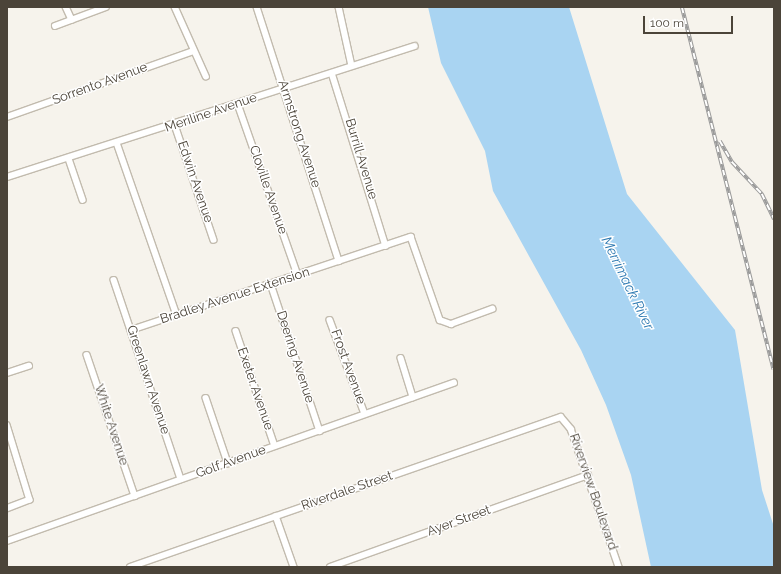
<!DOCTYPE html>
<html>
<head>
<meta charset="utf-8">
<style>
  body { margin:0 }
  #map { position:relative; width:781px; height:574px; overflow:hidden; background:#f6f3ec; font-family:Raleway,sans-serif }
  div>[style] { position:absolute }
  .water>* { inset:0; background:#a9d4f2 }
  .roads { filter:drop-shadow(1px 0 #c2bbae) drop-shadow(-1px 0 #c2bbae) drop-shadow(0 1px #c2bbae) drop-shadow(0 -1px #c2bbae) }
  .minor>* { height:5.5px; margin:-2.75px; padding:0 2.75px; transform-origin:2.75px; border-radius:2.75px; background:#fff }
  .rail>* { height:3.5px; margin-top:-1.75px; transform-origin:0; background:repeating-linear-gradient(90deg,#fff 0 6px,#9a9a9a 0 12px); box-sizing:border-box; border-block:1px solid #9a9a9a }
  span { translate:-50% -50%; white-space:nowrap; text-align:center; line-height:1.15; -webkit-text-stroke:3px #fff; paint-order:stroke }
  .street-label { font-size:13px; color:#4b4439 }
  .water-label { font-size:14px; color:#2e7ab2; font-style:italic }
  .frame { position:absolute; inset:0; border:8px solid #4b4439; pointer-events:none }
  .scale { position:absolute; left:643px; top:16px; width:90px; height:18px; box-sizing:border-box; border:2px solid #4b4439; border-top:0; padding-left:5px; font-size:12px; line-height:14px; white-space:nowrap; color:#4b4439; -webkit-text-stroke:3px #fff; paint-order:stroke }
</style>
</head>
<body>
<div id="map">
  <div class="water">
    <i style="clip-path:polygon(428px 7px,569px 7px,627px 194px,735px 330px,762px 490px,774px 527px,774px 567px,651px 567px,631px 475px,606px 405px,581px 350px,493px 191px,485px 151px,441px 63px)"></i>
  </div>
  <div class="roads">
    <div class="minor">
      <i style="left:66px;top:7px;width:14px;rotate:65deg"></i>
      <i style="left:175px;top:7px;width:76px;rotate:65.8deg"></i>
      <i style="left:257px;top:7px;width:267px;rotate:72.1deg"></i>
      <i style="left:339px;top:7px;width:60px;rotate:77.6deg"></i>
      <i style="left:55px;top:26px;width:54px;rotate:-20.4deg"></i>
      <i style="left:332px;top:73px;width:181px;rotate:72.7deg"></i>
      <i style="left:238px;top:104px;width:181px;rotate:70.7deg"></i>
      <i style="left:7px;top:117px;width:197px;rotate:-19.5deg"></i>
      <i style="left:175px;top:125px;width:121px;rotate:71.3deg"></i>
      <i style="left:117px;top:143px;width:182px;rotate:70.8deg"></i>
      <i style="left:69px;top:159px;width:43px;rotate:71.1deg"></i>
      <i style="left:7px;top:177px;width:428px;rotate:-17.8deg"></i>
      <i style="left:114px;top:280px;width:210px;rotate:71.4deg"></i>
      <i style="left:271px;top:284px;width:155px;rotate:71.6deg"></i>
      <i style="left:330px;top:320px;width:100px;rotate:69.6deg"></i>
      <i style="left:131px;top:330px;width:295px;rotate:-18.4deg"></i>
      <i style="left:411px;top:237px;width:88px;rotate:70.7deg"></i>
      <i style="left:440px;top:320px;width:12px;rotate:20deg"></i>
      <i style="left:451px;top:324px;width:44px;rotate:-20.1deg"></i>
      <i style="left:236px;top:331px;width:121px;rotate:71.3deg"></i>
      <i style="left:87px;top:355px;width:149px;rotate:71.2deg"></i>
      <i style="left:401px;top:358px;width:41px;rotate:72.9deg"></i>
      <i style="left:7px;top:373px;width:23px;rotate:-18deg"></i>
      <i style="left:206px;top:398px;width:69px;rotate:71.3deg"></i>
      <i style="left:7px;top:425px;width:78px;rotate:73deg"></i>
      <i style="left:30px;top:500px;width:25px;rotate:159deg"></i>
      <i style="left:276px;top:516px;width:54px;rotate:70.6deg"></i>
      <i style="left:7px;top:541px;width:474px;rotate:-19.5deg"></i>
      <i style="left:130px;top:567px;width:456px;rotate:-19.2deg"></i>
      <i style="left:561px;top:417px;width:16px;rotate:50deg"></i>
      <i style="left:571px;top:429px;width:146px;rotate:70.8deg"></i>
      <i style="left:330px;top:567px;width:274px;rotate:-19.6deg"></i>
    </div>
  </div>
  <div class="rail">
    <i style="left:682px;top:7px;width:374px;rotate:75.8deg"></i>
    <i style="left:720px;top:141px;width:24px;rotate:60deg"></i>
    <i style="left:732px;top:162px;width:44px;rotate:46.8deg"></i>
    <i style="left:762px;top:194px;width:28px;rotate:64deg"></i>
  </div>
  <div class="street-label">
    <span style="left:100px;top:84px;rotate:-20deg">Sorrento Avenue</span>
    <span style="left:211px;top:113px;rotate:-19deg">Meriline Avenue</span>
    <span style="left:299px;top:134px;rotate:72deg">Armstrong Avenue</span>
    <span style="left:361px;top:159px;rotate:73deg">Burrill Avenue</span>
    <span style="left:195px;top:182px;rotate:71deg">Edwin Avenue</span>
    <span style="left:268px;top:190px;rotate:71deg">Cloville Avenue</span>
    <span style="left:235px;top:296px;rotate:-18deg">Bradley Avenue Extension</span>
    <span style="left:295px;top:357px;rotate:72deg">Deering Avenue</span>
    <span style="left:348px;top:367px;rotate:70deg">Frost Avenue</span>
    <span style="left:148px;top:380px;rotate:72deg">Greenlawn Avenue</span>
    <span style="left:255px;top:389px;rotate:71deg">Exeter Avenue</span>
    <span style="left:111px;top:425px;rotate:72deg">White Avenue</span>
    <span style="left:231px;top:462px;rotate:-20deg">Golf Avenue</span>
    <span style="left:347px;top:491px;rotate:-19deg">Riverdale Street</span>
    <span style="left:593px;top:492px;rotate:71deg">Riverview Boulevard</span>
    <span style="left:459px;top:521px;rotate:-20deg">Ayer Street</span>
  </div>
  <div class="water-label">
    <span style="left:628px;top:283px;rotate:64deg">Merrimack River</span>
  </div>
  <div class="frame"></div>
  <div class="scale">100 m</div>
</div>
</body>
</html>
